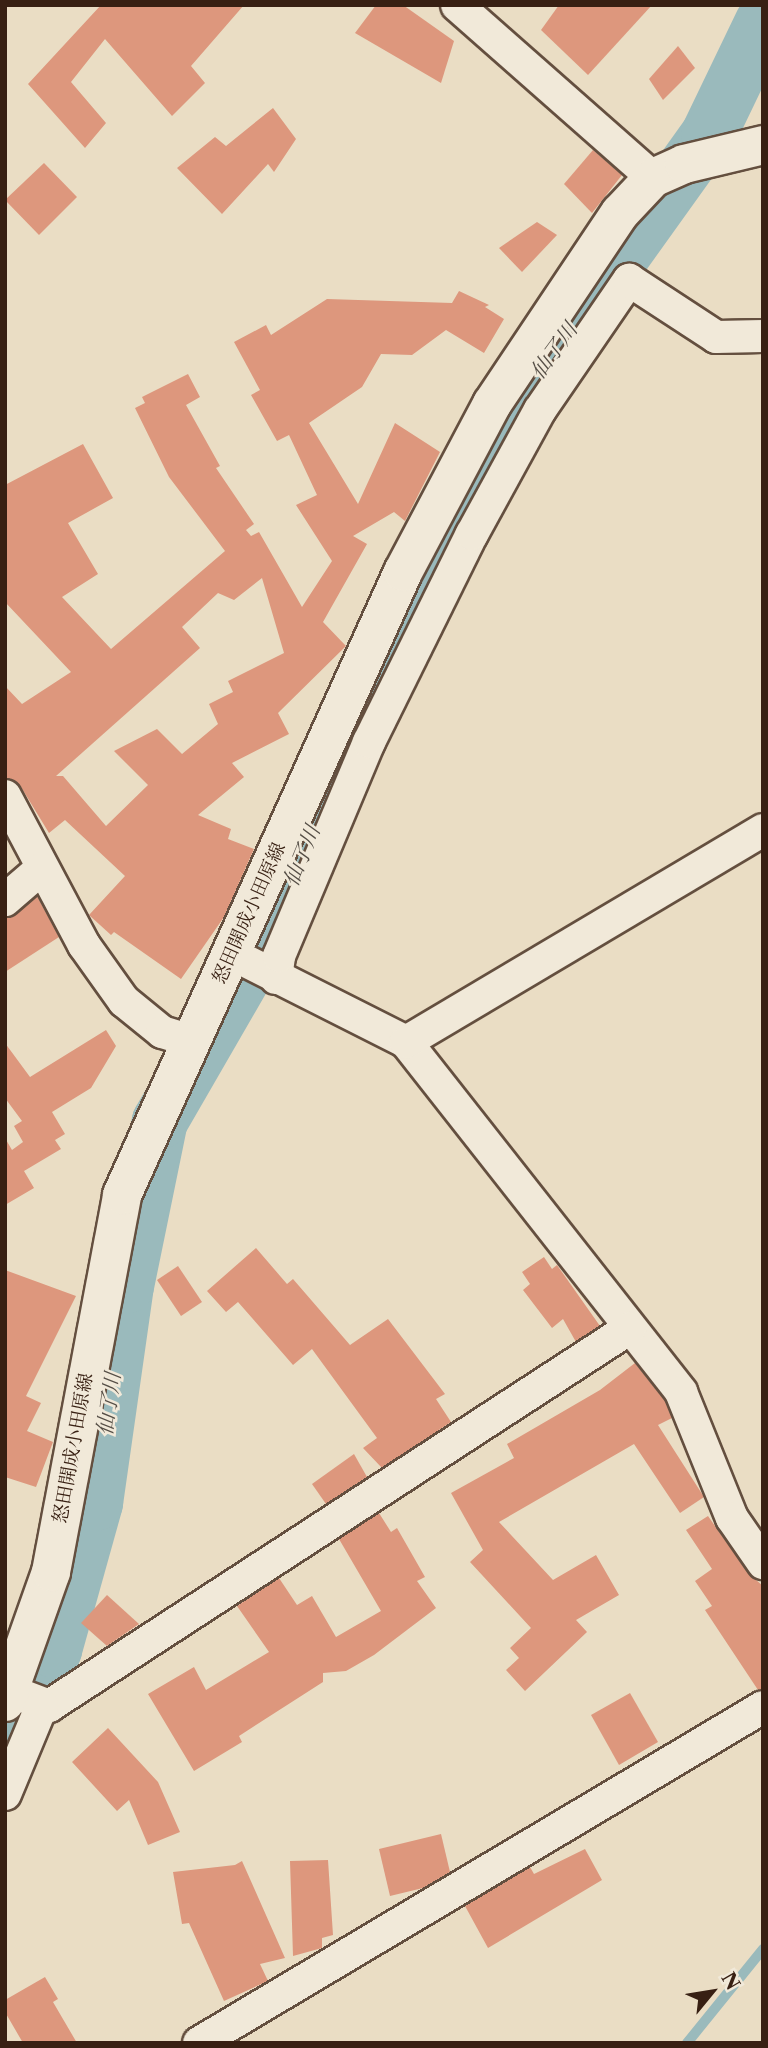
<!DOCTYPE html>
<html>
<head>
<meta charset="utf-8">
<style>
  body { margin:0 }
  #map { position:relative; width:768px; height:2048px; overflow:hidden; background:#eaddc4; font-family:"Libre Caslon Text","Noto Serif JP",serif }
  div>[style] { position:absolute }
  .stream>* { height:10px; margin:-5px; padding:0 5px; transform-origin:5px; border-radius:5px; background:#9ababc }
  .river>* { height:56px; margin:-28px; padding:0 28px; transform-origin:28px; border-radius:28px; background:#9ababc }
  .building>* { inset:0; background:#dd977d }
  .roads { filter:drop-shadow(2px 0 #644f3f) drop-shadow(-2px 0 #644f3f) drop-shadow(0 2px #644f3f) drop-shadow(0 -2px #644f3f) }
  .minor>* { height:32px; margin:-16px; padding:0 16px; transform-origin:16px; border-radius:16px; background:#f1e9d9 }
  .secondary>* { height:38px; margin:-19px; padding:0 19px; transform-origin:19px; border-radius:19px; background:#f1e9d9 }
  span { translate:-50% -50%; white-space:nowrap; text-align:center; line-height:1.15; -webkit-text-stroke:5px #f1e9d9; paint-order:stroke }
  .street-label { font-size:19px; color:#382013 }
  .water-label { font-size:21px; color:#554e46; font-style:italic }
  .frame { position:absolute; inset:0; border:7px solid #382013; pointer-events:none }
  .north { position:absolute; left:677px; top:1957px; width:70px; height:70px; -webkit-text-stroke:5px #f1e9d9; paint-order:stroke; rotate:60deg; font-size:19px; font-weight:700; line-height:28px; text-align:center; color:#382013 }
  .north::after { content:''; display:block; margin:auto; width:24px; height:32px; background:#382013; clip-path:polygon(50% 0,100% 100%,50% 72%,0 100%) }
</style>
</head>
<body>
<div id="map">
  <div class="stream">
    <i style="left:687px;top:2043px;width:121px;rotate:-51deg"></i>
  </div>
  <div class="river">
    <i style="left:6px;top:1754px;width:115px;rotate:-65.2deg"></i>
    <i style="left:54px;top:1650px;width:153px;rotate:-74.4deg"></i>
    <i style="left:95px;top:1503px;width:219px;rotate:-81.9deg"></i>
    <i style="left:126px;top:1286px;width:168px;rotate:-78.4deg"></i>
    <i style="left:160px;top:1121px;width:226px;rotate:-60deg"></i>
    <i style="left:273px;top:925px;width:243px;rotate:-67.5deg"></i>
    <i style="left:366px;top:701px;width:311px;rotate:-63.8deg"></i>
    <i style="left:503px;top:422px;width:354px;rotate:-54.4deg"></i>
    <i style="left:709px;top:134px;width:124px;rotate:-64.3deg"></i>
  </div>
  <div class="building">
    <i style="clip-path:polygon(101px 5px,244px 5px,191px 66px,205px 83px,172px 116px,105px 39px,71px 82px,106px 123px,85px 148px,28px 84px)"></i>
    <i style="clip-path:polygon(376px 5px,403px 5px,454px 41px,441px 83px,355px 33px)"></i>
    <i style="clip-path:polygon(559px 5px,652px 5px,588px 75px,541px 30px)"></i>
    <i style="clip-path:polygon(678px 46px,695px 68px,663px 100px,649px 79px)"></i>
    <i style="clip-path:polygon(273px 108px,296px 139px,274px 172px,268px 164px,222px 214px,177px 168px,215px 137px,226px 146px)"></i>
    <i style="clip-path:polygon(593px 150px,622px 175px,592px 213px,564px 184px)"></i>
    <i style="clip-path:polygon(44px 163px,77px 197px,39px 235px,5px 200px)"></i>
    <i style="clip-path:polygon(537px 222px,557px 235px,522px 272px,499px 248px)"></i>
    <i style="clip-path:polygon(evenodd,459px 291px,489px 305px,485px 307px,504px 319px,484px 353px,446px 330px,412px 355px,381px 354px,362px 387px,309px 423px,358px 504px,395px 423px,440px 452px,405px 521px,394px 512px,353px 536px,367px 544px,323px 622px,346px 646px,278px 713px,289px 734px,232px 763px,244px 777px,198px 815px,231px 829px,228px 839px,254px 849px,224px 917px,181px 979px,114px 932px,111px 935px,89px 915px,125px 876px,65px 820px,49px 833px,21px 787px,5px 778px,5px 686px,22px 704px,71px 672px,5px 602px,5px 485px,83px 444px,113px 498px,68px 523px,98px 574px,62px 597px,111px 649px,225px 551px,169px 477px,135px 408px,145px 403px,142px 397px,188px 374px,200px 397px,186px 405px,220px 466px,216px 468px,254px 524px,246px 530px,251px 536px,259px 532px,302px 607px,332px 561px,296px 505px,317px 495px,289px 435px,277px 441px,251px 395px,260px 390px,234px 342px,266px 325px,271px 335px,327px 299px,452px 303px,459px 291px,262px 578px,284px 653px,228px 681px,233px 692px,209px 704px,218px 724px,182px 754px,157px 729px,114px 751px,148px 785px,106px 826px,63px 776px,56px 776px,200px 648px,182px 627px,218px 593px,234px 600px,262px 578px)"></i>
    <i style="clip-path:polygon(37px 896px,59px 937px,5px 972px,5px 918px)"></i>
    <i style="clip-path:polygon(106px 1030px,116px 1046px,91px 1088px,52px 1112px,65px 1134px,55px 1140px,61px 1149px,24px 1171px,34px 1188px,5px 1205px,5px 1138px,12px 1150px,23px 1142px,14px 1126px,22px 1121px,5px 1098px,5px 1043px,30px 1077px)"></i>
    <i style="clip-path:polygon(256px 1248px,287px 1284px,293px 1279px,350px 1345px,388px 1319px,445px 1394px,436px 1399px,451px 1422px,382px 1468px,363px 1448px,377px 1438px,312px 1349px,293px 1365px,238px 1302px,226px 1312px,207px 1291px)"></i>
    <i style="clip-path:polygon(544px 1257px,552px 1269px,557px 1265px,600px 1326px,576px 1342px,563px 1319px,552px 1328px,523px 1290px,530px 1284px,522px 1272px)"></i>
    <i style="clip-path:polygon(178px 1266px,202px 1302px,181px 1316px,157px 1280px)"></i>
    <i style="clip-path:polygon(5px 1270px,76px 1296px,26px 1396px,41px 1403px,27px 1431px,53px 1442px,36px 1487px,5px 1477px)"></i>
    <i style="clip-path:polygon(635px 1363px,665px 1401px,672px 1418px,658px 1425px,704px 1497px,680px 1513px,634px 1444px,499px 1522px,553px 1580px,596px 1555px,619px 1595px,576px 1620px,587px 1632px,525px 1691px,506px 1670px,519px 1658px,510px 1648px,531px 1628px,470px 1562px,483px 1550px,451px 1493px,514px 1458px,507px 1444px,600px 1390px)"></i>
    <i style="clip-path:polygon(354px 1454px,367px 1477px,326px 1504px,312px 1484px)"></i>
    <i style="clip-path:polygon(379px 1513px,391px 1532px,397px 1528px,425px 1577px,417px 1581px,436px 1608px,374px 1655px,346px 1671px,323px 1673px,323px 1682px,239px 1736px,242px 1742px,194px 1771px,148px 1694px,194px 1667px,206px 1690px,269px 1652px,237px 1606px,279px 1578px,297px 1605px,312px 1596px,336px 1637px,381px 1611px,339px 1539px)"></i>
    <i style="clip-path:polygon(708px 1516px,748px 1573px,763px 1586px,763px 1689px,758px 1690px,705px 1610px,712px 1606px,695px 1581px,712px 1569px,686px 1530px)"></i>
    <i style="clip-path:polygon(107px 1595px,139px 1624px,107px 1646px,81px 1623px)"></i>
    <i style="clip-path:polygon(630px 1693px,658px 1742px,619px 1765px,591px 1715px)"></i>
    <i style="clip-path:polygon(108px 1728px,158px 1782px,180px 1832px,148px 1845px,129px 1800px,117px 1811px,72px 1762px)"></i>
    <i style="clip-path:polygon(441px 1834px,450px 1872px,423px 1888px,390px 1896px,379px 1849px)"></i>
    <i style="clip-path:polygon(585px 1849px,602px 1880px,488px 1948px,465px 1906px,530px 1867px,534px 1874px)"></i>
    <i style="clip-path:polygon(328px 1860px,333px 1935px,322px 1938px,322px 1948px,293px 1956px,290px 1861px)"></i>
    <i style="clip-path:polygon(242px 1861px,285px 1958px,260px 1964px,268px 1981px,224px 2001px,189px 1923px,182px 1924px,173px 1872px,235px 1865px)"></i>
    <i style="clip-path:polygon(45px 1977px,58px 1999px,53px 2002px,77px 2043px,23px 2043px,5px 2012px,5px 2000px)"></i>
  </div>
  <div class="roads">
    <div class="minor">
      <i style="left:457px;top:5px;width:261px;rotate:41.4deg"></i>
      <i style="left:5px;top:796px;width:169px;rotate:62.1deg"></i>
      <i style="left:84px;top:945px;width:69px;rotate:54.5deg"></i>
      <i style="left:124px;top:1001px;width:49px;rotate:39.2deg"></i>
      <i style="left:162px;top:1032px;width:31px;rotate:17deg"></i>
      <i style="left:5px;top:900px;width:48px;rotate:-40.7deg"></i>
      <i style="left:230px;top:953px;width:197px;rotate:26.8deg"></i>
      <i style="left:406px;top:1042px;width:445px;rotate:51.8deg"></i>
      <i style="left:681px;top:1392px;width:136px;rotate:68deg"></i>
      <i style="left:732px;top:1518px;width:55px;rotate:55.4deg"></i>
      <i style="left:276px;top:978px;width:22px;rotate:-82deg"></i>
      <i style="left:279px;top:956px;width:232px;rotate:-67.2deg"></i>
      <i style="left:369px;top:742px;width:232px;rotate:-63.7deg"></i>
      <i style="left:472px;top:534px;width:141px;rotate:-61.3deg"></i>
      <i style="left:540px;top:410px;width:158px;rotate:-55.6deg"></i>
      <i style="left:629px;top:280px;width:104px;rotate:33.2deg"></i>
      <i style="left:716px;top:337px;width:47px;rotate:-1.2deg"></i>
      <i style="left:406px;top:1042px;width:415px;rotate:-30.7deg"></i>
      <i style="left:10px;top:1691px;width:42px;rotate:21deg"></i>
      <i style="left:49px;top:1706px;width:693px;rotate:-33.05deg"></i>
      <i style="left:5px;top:1794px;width:96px;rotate:-67.4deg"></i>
      <i style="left:199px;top:2043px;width:656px;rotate:-30.78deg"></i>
    </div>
    <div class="secondary">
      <i style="left:5px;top:1702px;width:138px;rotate:-70.5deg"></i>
      <i style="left:51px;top:1572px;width:384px;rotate:-79.3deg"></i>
      <i style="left:122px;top:1195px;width:683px;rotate:-65.72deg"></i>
      <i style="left:403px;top:572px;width:190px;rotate:-62.1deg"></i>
      <i style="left:492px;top:404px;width:230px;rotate:-56.2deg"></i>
      <i style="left:620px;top:213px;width:48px;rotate:-46.7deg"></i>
      <i style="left:653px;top:178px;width:34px;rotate:-24deg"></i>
      <i style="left:684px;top:164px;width:81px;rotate:-13.5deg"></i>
    </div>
  </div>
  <div class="street-label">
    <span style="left:249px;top:913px;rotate:-66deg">怒田開成小田原線</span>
    <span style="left:73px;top:1448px;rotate:-80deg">怒田開成小田原線</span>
  </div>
  <div class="water-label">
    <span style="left:554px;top:351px;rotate:-54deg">仙了川</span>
    <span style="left:302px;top:856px;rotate:-68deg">仙了川</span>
    <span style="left:109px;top:1404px;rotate:-82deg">仙了川</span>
  </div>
  <div class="frame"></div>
  <div class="north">N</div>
</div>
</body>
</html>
